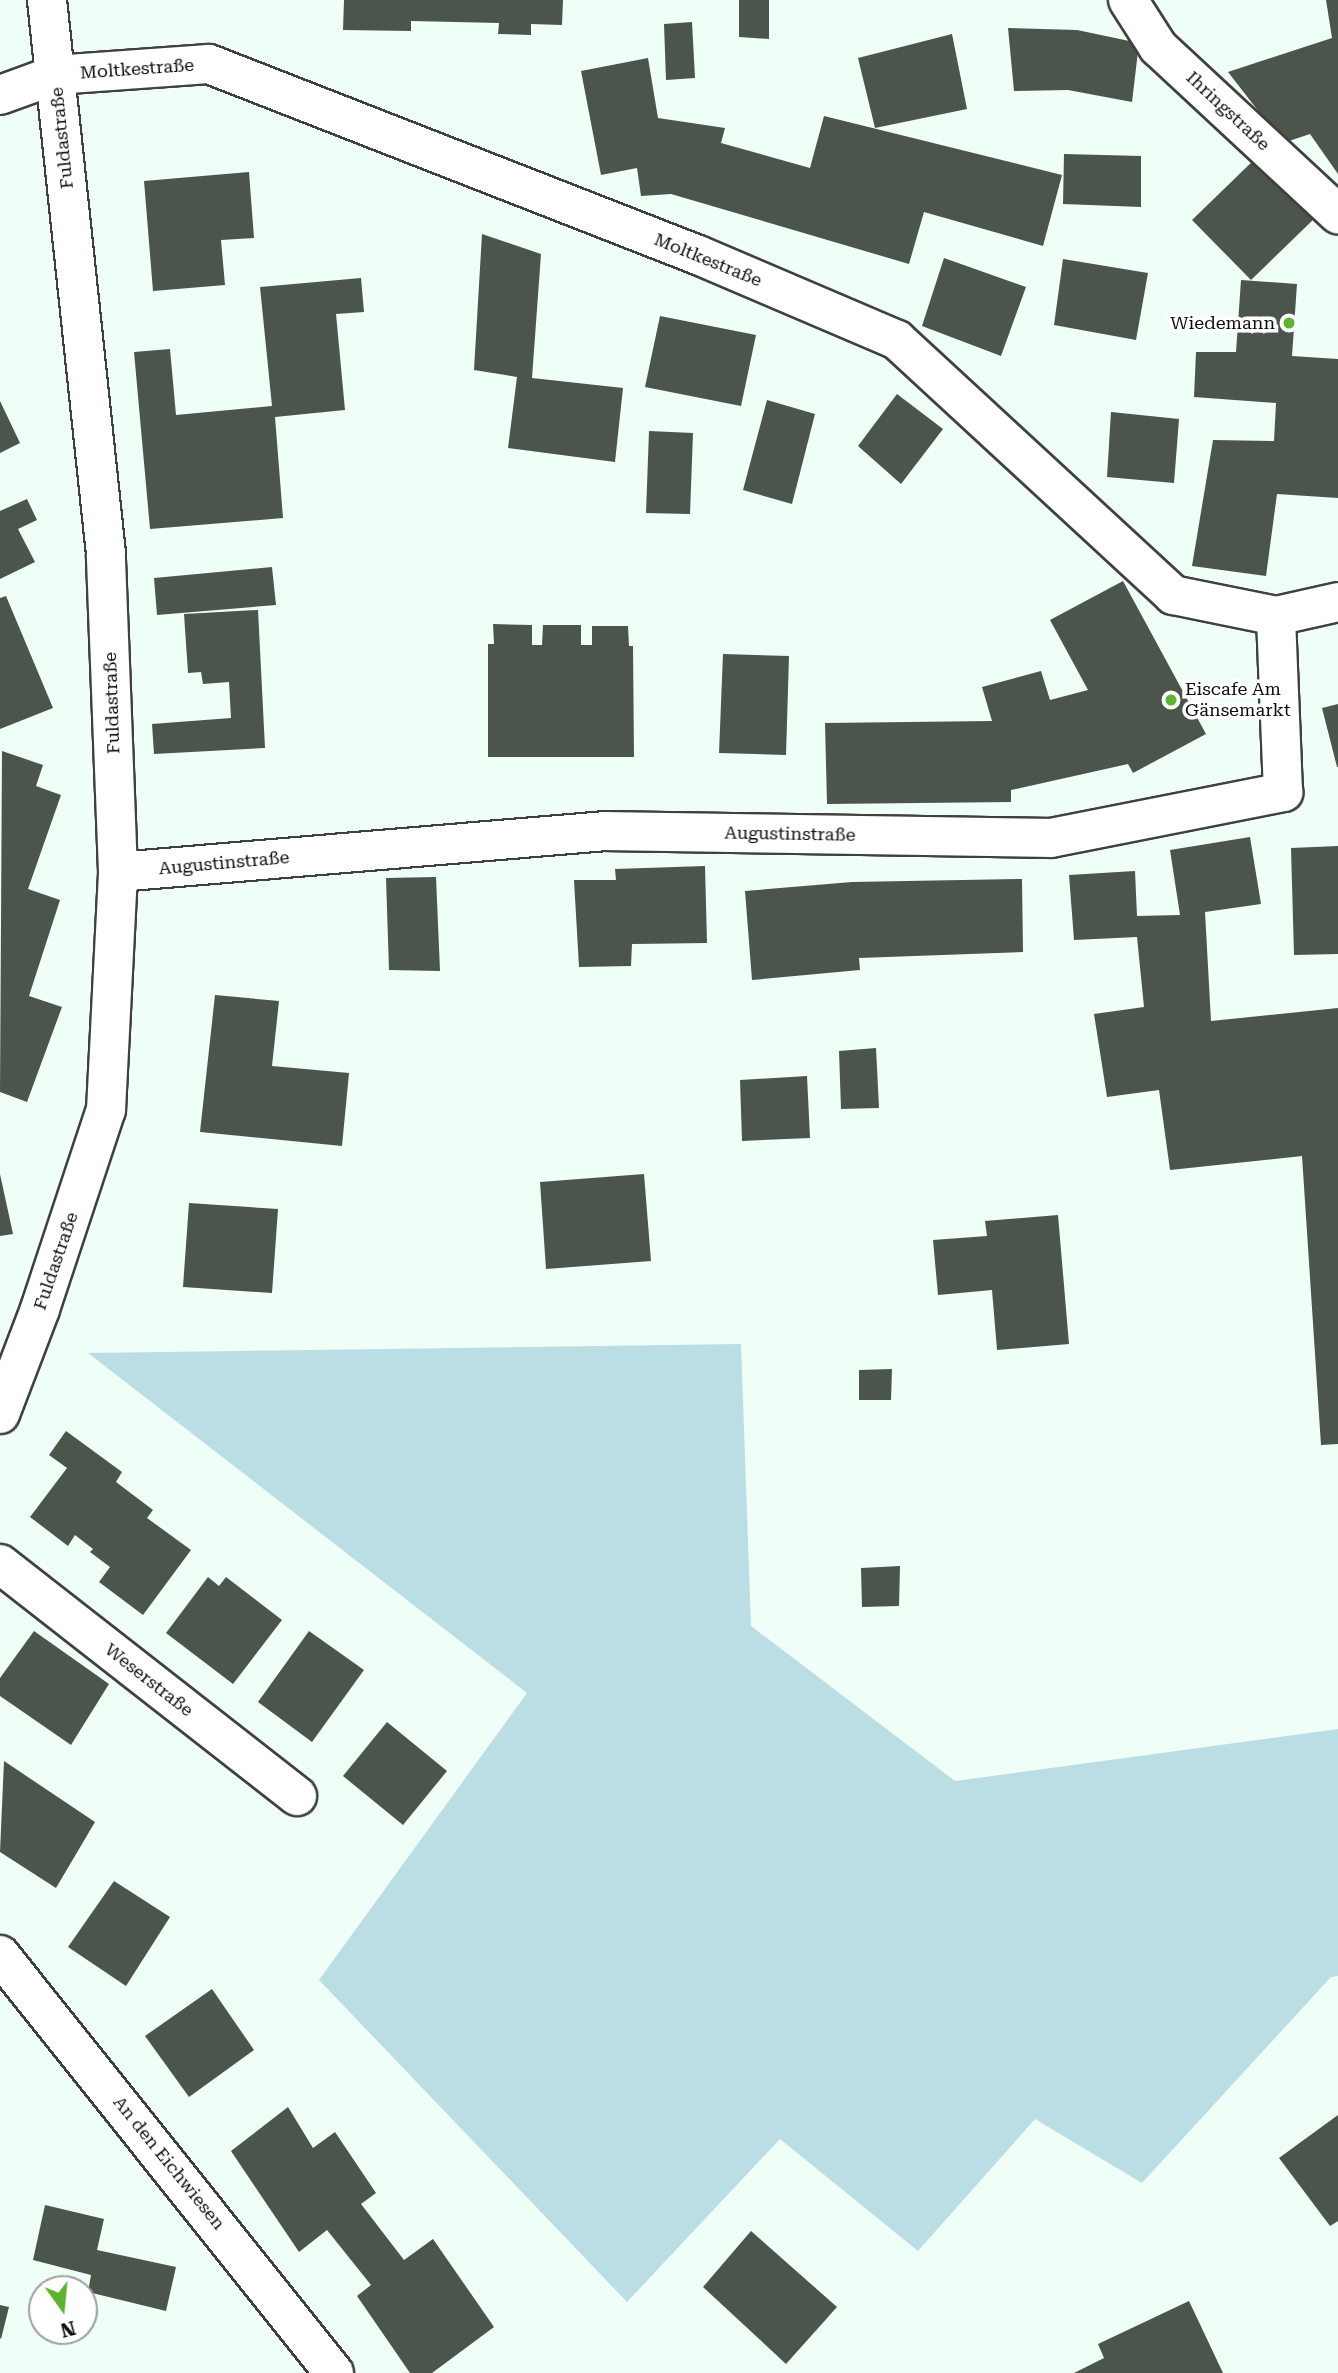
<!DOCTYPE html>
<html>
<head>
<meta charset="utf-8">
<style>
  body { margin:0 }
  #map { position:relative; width:1338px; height:2373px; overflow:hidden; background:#effef6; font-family:"Roboto Serif",serif }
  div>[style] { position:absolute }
  .green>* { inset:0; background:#bbdee5 }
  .building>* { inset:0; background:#4b554c }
  .roads { filter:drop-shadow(2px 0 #404040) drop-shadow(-2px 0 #404040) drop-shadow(0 2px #404040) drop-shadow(0 -2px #404040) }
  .minor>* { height:38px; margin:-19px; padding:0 19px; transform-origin:19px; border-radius:19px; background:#fff }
  .dots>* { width:19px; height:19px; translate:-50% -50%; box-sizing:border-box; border:4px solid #fff; border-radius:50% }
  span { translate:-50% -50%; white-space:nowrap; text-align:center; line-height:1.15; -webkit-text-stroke:7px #fff; paint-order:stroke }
  .street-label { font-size:18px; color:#0d0d0d }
  .poi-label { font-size:18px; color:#0d0d0d }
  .right { translate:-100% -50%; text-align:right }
  .left { translate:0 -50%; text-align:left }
  .north { position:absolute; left:28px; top:2275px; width:70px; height:70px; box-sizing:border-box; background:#fff; border:2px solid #9e9e9e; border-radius:50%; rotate:165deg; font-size:19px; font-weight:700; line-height:28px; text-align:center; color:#0d0d0d }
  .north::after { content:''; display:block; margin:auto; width:24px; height:32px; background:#5db231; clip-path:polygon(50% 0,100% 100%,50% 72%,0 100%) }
</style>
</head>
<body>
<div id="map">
  <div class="green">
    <i style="clip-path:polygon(741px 1344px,751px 1626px,955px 1781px,1338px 1729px,1338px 1976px,1331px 1977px,1142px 2183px,1035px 2119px,918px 2251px,780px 2139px,627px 2302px,319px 1980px,527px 1693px,88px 1353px)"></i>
  </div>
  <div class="building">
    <i style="clip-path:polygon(344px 0,563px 0,562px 25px,531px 24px,531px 35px,498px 34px,499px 23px,411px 21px,411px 31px,343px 30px)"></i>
    <i style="clip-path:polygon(739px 0,769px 0,769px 39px,739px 37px)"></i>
    <i style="clip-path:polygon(1326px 0,1338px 0,1338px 174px,1310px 134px,1283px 143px,1228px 72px,1332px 38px)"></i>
    <i style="clip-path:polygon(692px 22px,695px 78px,666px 80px,664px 24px)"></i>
    <i style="clip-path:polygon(1008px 28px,1077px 30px,1139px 43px,1132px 102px,1068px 90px,1014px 91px)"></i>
    <i style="clip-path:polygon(952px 34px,967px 109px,875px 128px,858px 58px)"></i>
    <i style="clip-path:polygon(648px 58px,658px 118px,725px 128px,721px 143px,810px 168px,824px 116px,1062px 175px,1043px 246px,924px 212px,909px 264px,671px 194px,641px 196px,637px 168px,601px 175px,581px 71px)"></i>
    <i style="clip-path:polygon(1064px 154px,1141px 156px,1141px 207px,1063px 204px)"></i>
    <i style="clip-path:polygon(1257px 157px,1316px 217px,1251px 280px,1192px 220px)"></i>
    <i style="clip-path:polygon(249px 172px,254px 238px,221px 240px,225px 285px,153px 291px,144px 181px)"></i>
    <i style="clip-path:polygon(482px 234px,541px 254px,532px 378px,623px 388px,615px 462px,508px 448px,517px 377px,474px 370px)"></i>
    <i style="clip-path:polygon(944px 258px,1026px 287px,1001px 356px,922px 326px)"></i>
    <i style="clip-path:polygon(1063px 259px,1148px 273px,1136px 340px,1054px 325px)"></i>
    <i style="clip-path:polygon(361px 278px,364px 312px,336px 314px,345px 410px,275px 417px,283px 518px,150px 529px,134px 352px,170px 349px,176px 415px,272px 406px,260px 287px)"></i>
    <i style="clip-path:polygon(1241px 280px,1297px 284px,1292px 356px,1338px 359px,1338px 498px,1277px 494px,1266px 576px,1192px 566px,1213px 440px,1274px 441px,1276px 403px,1194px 397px,1196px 352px,1236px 352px)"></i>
    <i style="clip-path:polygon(660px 316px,756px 335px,741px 406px,645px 387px)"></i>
    <i style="clip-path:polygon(897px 394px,943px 429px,901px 484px,858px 446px)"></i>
    <i style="clip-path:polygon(767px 400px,815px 414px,792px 504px,743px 490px)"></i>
    <i style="clip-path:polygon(0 401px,20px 443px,0 453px)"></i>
    <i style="clip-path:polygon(1111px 412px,1179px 419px,1174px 483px,1107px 477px)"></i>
    <i style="clip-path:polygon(649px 431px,693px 433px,690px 514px,646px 513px)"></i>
    <i style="clip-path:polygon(27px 499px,37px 520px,18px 529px,35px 562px,0 579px,0 511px)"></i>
    <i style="clip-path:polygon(272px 567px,276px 605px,157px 615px,154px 578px)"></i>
    <i style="clip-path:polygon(1123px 581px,1206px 734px,1133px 773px,1128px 764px,1011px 790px,1011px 802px,827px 804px,825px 723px,992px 721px,982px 687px,1041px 671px,1050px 700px,1088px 690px,1050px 620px)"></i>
    <i style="clip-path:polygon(6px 596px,53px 708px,0 729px,0 598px)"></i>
    <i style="clip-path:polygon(258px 610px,265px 748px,154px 754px,152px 724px,231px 718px,229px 682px,203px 684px,201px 672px,188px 673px,184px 614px)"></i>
    <i style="clip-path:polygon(493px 624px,532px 625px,532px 645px,542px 645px,543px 625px,581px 625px,581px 645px,592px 645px,592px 626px,628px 626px,629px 646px,633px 646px,634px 757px,488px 757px,488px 644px,494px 644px)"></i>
    <i style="clip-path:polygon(723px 654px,789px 656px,786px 755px,719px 753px)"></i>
    <i style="clip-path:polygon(1338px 704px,1338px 767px,1337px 767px,1322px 708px)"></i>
    <i style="clip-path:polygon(2px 751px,43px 765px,36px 786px,61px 795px,28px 889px,60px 900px,29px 996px,62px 1007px,27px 1102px,0 1092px)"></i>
    <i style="clip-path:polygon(1250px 837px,1261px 904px,1205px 912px,1211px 1021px,1338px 1008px,1338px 1444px,1321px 1445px,1302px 1156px,1170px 1170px,1159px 1090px,1107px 1097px,1094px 1014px,1144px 1007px,1137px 937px,1074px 940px,1069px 875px,1135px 871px,1137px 916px,1180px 915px,1170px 850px)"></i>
    <i style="clip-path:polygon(1338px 846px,1338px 954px,1294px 955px,1291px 848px)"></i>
    <i style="clip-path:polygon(705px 866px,707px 943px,632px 944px,631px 966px,579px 967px,574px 880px,616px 880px,615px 869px)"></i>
    <i style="clip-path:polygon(436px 877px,440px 971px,389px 970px,386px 878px)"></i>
    <i style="clip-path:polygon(1022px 879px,1023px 952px,859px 958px,860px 970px,752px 980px,745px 891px,852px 882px)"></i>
    <i style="clip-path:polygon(215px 995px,279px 1001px,272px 1066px,349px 1073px,342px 1146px,200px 1132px)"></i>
    <i style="clip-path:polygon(876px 1048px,879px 1108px,841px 1109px,839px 1051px)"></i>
    <i style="clip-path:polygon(807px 1076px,810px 1138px,742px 1141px,740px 1080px)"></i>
    <i style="clip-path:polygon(0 1174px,13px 1234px,0 1236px)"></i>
    <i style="clip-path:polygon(644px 1174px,651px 1261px,546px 1269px,540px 1182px)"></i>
    <i style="clip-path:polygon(189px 1203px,278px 1209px,272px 1293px,183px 1287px)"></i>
    <i style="clip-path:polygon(1058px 1215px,1069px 1344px,997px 1350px,992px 1290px,938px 1295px,933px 1240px,987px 1236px,985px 1221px)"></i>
    <i style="clip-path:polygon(892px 1369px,891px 1400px,859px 1400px,859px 1370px)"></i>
    <i style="clip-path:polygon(66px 1431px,122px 1472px,116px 1482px,153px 1510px,147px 1518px,191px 1550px,143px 1615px,99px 1582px,110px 1567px,90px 1552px,93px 1549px,75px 1535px,68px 1546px,30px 1517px,67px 1468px,49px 1455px)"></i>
    <i style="clip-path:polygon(900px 1566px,899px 1606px,862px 1607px,861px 1568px)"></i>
    <i style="clip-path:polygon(208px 1577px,219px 1586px,226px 1577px,282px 1620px,233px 1684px,166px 1633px)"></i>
    <i style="clip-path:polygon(34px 1631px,109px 1684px,71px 1745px,0 1696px,0 1678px)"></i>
    <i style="clip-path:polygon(309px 1631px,364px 1670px,312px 1742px,258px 1702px)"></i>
    <i style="clip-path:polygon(387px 1722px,447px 1771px,403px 1825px,343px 1776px)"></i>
    <i style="clip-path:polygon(4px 1761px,95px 1822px,56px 1888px,0 1852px)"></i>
    <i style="clip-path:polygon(114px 1881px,170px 1917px,126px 1986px,68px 1947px)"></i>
    <i style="clip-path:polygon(212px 1989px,254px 2050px,189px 2097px,145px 2036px)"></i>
    <i style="clip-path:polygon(288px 2107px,313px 2148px,335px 2132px,376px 2193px,361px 2204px,404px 2260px,433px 2239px,494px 2327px,432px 2373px,410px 2373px,357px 2296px,371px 2285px,327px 2230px,299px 2252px,231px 2151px)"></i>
    <i style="clip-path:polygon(1338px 2115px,1338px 2221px,1330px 2226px,1279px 2158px)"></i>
    <i style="clip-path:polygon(45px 2205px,104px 2219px,97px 2250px,176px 2267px,166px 2311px,88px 2292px,91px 2275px,33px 2260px)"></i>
    <i style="clip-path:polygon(751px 2231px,837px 2307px,786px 2364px,703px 2287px)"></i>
    <i style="clip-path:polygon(1189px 2301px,1223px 2373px,1074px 2373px,1104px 2358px,1098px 2344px)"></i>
    <i style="clip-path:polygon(0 2305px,9px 2307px,1px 2339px,0 2338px)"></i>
  </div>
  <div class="roads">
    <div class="minor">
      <i style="left:1128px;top:0;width:56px;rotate:57.4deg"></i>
      <i style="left:1158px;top:47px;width:246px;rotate:42.9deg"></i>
      <i style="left:0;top:95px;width:59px;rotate:-20deg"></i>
      <i style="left:55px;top:75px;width:154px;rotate:-4.1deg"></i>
      <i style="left:209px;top:64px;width:525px;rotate:21.34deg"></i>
      <i style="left:698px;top:255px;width:216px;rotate:23.1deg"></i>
      <i style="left:897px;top:340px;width:376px;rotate:42.7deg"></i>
      <i style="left:1173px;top:595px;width:105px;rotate:11.5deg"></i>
      <i style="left:1276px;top:616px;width:64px;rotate:-12.7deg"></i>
      <i style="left:118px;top:872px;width:490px;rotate:-4.8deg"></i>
      <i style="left:606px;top:831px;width:445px;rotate:0.9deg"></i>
      <i style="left:1051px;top:838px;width:237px;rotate:-11.2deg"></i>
      <i style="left:1283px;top:792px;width:176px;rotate:-92.3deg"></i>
      <i style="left:0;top:1414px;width:112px;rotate:-69.1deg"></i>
      <i style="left:40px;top:1309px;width:210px;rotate:-71.7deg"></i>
      <i style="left:106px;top:1110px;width:238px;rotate:-87.1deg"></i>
      <i style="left:118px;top:872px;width:318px;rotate:-92.2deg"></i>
      <i style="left:106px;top:554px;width:557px;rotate:-96.08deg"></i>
      <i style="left:0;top:1564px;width:377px;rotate:38deg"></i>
      <i style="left:0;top:1955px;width:535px;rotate:51.37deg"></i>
    </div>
  </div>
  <div class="dots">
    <i style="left:1289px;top:323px;background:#5db231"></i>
    <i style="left:1171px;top:700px;background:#5db231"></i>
  </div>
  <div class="street-label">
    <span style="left:137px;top:69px;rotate:-4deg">Moltkestraße</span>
    <span style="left:1228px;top:111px;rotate:43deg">Ihringstraße</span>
    <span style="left:62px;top:138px;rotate:-96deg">Fuldastraße</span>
    <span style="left:708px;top:260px;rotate:22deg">Moltkestraße</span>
    <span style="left:112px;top:703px;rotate:-92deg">Fuldastraße</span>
    <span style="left:790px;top:834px;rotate:1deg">Augustinstraße</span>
    <span style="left:224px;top:863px;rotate:-5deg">Augustinstraße</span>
    <span style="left:56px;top:1261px;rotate:-71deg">Fuldastraße</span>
    <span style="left:149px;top:1680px;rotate:38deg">Weserstraße</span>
    <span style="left:169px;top:2163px;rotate:51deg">An den Eichwiesen</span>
  </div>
  <div class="poi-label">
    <span class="right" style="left:1275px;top:323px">Wiedemann</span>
    <span class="left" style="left:1185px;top:700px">Eiscafe Am<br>Gänsemarkt</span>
  </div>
  <div class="north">N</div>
</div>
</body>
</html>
